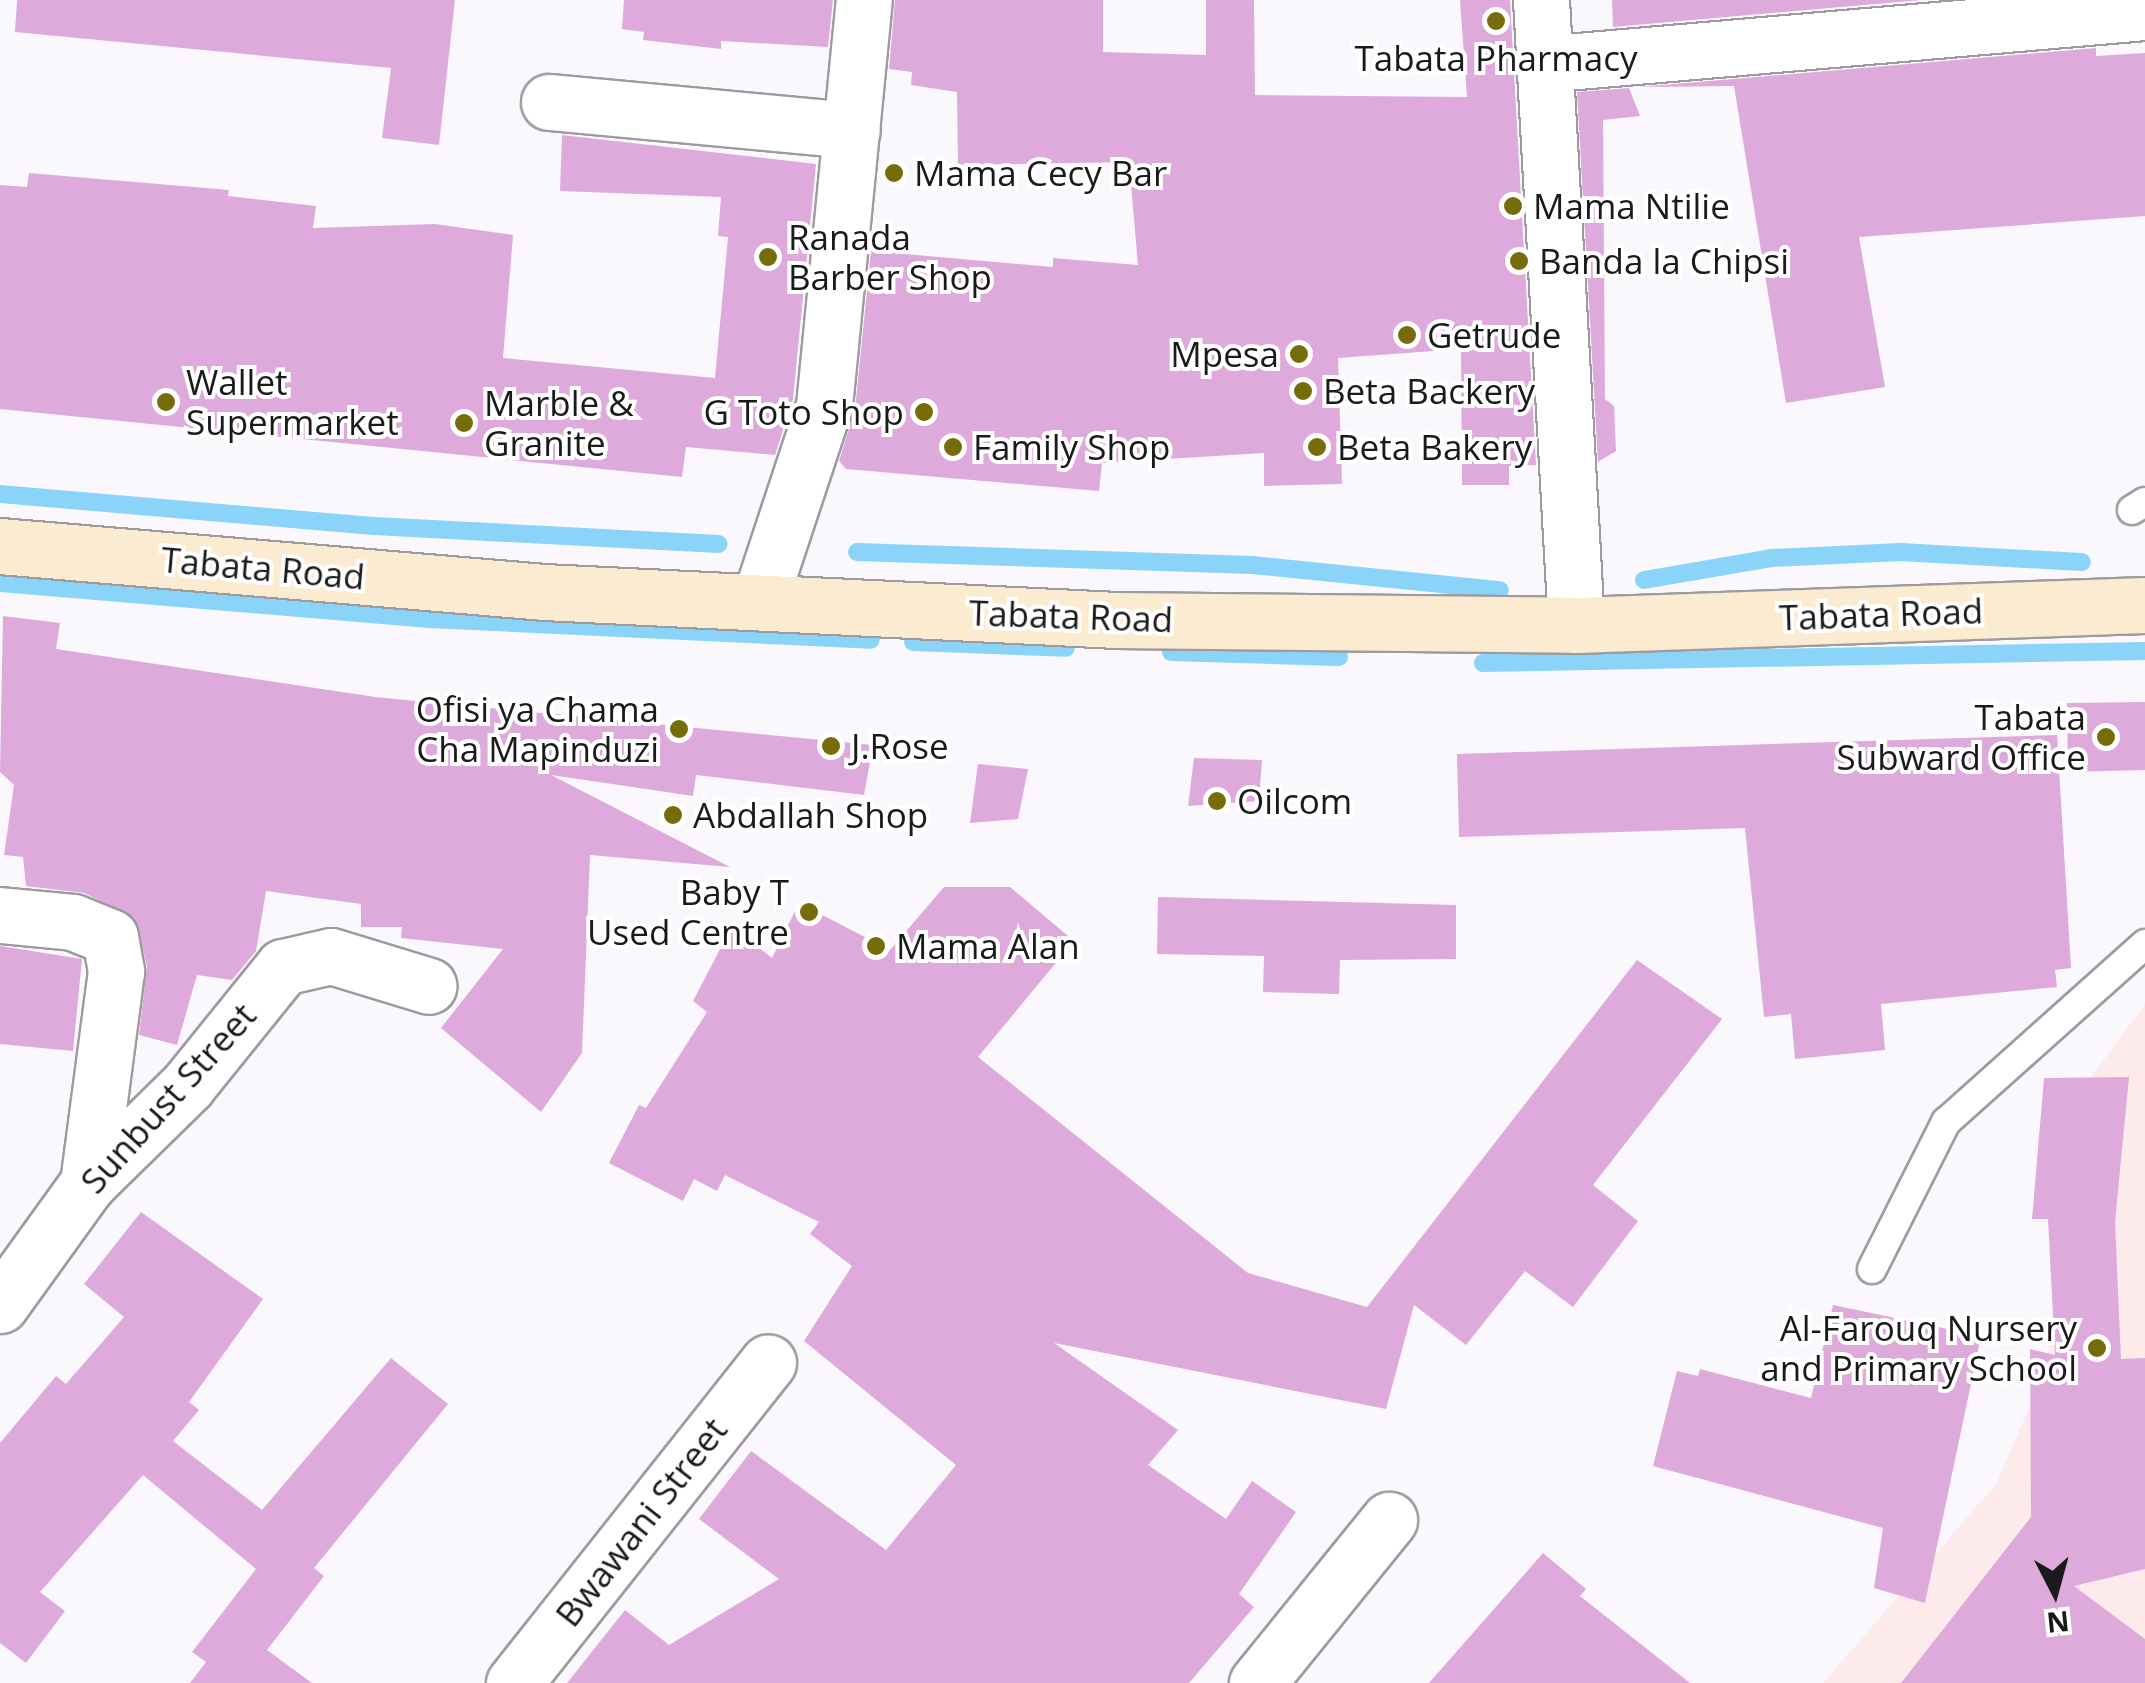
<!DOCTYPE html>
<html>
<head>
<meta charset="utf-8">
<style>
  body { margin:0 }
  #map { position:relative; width:2145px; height:1683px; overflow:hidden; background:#fbf8fd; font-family:"Open Sans",sans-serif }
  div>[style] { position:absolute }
  .education>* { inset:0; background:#fcebea }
  .stream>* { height:18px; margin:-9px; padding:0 9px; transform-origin:9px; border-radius:9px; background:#8bd4f9 }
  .building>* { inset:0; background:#deaadb }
  .roads { filter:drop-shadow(2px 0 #9e9ba0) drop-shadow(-2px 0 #9e9ba0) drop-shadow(0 2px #9e9ba0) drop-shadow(0 -2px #9e9ba0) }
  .service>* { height:28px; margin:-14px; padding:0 14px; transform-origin:14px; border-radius:14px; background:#fff }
  .minor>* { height:55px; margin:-27.5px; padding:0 27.5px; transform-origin:27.5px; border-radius:27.5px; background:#fff }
  .secondary>* { height:55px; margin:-27.5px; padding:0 27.5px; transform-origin:27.5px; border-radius:27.5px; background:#fbecd1 }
  .dots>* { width:28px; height:28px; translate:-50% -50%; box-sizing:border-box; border:5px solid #fff; border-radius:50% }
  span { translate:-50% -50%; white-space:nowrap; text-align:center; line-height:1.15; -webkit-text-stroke:8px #fff; paint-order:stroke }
  .poi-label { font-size:35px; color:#1b1a1b }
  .left { translate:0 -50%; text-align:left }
  .right { translate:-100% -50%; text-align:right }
  .street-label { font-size:35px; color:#1b1a1b }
  .north { position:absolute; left:2005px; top:1543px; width:100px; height:100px; -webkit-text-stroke:8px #fff; paint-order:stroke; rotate:174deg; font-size:28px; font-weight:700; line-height:40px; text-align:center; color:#1b1a1b }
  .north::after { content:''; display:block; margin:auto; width:35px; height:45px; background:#1b1a1b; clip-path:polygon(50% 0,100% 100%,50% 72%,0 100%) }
</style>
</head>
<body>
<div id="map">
  <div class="education">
    <i style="clip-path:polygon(2145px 1004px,2145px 1683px,1823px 1683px,1996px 1484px,2039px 1385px,2060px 1311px,2077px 1096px)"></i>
  </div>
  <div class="stream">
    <i style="left:0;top:494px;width:375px;rotate:4.9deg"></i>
    <i style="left:374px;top:526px;width:345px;rotate:3deg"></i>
    <i style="left:857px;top:552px;width:395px;rotate:1.9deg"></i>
    <i style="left:1252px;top:565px;width:249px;rotate:5.8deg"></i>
    <i style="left:1644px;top:580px;width:129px;rotate:-9.8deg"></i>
    <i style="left:1771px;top:558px;width:130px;rotate:-2.6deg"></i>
    <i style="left:1901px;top:552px;width:181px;rotate:3.2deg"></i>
    <i style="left:0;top:583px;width:431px;rotate:4.8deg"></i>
    <i style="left:429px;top:619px;width:442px;rotate:2.7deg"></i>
    <i style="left:913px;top:642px;width:153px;rotate:2.2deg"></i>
    <i style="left:1171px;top:652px;width:168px;rotate:1.7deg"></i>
    <i style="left:1483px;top:663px;width:662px;rotate:-1.04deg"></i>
  </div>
  <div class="building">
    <i style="clip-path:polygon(17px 0,455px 0,439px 145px,382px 138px,391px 68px,15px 32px)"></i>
    <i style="clip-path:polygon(624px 0,833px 0,828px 47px,721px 41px,721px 49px,643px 40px,644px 32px,622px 29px)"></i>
    <i style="clip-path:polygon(895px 0,1103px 0,1103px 52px,1206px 55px,1206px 0,1254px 0,1255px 95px,1467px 97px,1460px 0,1510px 0,1536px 465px,1509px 466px,1509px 485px,1462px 485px,1461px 349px,1338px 358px,1342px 484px,1264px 486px,1264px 453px,1102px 463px,1099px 491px,846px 469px,839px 461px,855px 409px,871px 251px,1053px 267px,1053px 258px,1138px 265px,1129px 162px,958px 165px,957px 92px,911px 85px,912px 72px,889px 69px)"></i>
    <i style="clip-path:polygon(1612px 0,1921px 0,1613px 27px)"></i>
    <i style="clip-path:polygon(2096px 48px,2096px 56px,2145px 53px,2145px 216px,1859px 237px,1885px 387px,1786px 403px,1734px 86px,1639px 87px)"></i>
    <i style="clip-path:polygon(1629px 88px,1640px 116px,1603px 120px,1605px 399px,1614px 406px,1616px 451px,1598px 462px,1577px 92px)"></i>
    <i style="clip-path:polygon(562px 135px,816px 164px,793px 399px,775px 455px,686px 447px,682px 477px,0 409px,0 185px,27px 187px,29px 173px,229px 190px,228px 196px,316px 206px,313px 228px,435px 224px,513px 235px,503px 358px,715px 378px,728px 237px,718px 236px,721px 197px,560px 191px)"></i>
    <i style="clip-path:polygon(3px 616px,60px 623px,56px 649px,375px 697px,873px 745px,864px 795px,696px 775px,693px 796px,551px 775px,730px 867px,590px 855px,582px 1053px,541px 1112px,441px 1028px,503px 949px,401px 938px,402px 927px,361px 927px,361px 904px,266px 891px,256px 951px,232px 980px,197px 975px,177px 1045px,139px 1035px,147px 966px,134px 917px,84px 893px,26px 886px,23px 857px,4px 855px,14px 785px,0 772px)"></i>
    <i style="clip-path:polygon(2145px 702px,2145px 770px,2068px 772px,2067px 703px)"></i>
    <i style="clip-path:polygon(2057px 735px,2071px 968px,2055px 970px,2057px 987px,1881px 1004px,1885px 1050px,1795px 1059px,1791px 1014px,1764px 1017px,1745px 828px,1459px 837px,1457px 754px)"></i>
    <i style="clip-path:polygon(1194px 758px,1262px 760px,1259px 801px,1188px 806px)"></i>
    <i style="clip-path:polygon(978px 764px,1028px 769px,1018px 819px,970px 823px)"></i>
    <i style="clip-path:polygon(944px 887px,1010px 887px,1074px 941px,978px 1057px,1248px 1273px,1367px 1307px,1637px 960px,1722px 1019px,1593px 1185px,1638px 1221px,1573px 1307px,1525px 1271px,1466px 1345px,1414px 1305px,1386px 1409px,1054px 1343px,1178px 1430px,1148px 1465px,1226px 1519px,1252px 1481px,1296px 1512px,1239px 1594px,1254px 1607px,1189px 1683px,567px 1683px,625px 1610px,669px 1645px,779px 1579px,699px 1519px,751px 1451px,886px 1550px,956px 1465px,804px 1341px,852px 1266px,810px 1234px,819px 1222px,725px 1175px,717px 1191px,694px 1179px,683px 1201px,609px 1163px,639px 1105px,646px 1108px,707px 1012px,693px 1001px,732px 926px,772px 958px,799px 903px,890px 950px)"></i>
    <i style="clip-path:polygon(1158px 897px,1456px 905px,1456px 959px,1340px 960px,1339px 994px,1263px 992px,1264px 956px,1157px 954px)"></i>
    <i style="clip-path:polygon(0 946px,82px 959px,73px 1051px,0 1044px)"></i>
    <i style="clip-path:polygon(2129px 1077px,2115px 1222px,2121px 1359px,2145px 1358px,2145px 1569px,2074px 1586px,2145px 1639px,2145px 1683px,1901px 1683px,2031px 1517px,2030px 1349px,2055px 1355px,2048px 1219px,2032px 1219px,2044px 1078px)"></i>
    <i style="clip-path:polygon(141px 1212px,263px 1299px,189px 1402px,199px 1410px,173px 1441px,262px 1510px,391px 1358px,448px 1404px,314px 1568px,324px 1576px,267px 1650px,312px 1683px,190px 1683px,206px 1662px,192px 1652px,256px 1569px,143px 1475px,40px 1592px,65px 1611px,26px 1663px,0 1643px,0 1443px,56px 1376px,66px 1384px,124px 1317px,84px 1284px)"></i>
    <i style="clip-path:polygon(1833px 1305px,1981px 1336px,1925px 1603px,1874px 1588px,1883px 1528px,1653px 1466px,1677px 1371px,1698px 1376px,1700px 1369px,1811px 1398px)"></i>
    <i style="clip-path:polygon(1543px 1553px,1586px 1589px,1580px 1596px,1690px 1683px,1429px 1683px)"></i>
  </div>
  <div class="roads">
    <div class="service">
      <i style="left:2132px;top:510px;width:15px;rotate:-32deg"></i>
      <i style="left:1872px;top:1269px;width:165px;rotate:-63.3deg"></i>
      <i style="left:1946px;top:1122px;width:267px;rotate:-41.8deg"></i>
    </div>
    <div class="minor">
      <i style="left:1541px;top:0;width:626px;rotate:86.79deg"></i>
      <i style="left:1543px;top:64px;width:604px;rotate:-4.94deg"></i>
      <i style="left:549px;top:102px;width:304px;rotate:5.3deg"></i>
      <i style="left:759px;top:602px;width:206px;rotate:-71.7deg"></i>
      <i style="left:824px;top:406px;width:408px;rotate:-84.4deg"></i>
      <i style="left:0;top:915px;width:73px;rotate:5.5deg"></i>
      <i style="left:73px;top:922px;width:40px;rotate:22deg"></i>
      <i style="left:110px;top:937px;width:35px;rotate:80deg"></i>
      <i style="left:116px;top:971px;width:214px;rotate:97.5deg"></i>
      <i style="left:0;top:1305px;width:150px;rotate:-54.2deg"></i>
      <i style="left:88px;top:1183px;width:139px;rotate:-44.4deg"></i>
      <i style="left:187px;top:1086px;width:153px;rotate:-51.1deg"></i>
      <i style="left:283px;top:967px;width:49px;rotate:-12.9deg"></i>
      <i style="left:331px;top:956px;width:102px;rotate:17deg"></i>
      <i style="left:514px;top:1683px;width:409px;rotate:-51.6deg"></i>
      <i style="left:1257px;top:1683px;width:210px;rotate:-51deg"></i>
    </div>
    <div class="secondary">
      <i style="left:0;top:546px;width:546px;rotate:4.83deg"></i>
      <i style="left:544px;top:592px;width:573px;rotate:2.8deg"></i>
      <i style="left:1116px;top:620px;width:460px;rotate:0.6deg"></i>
      <i style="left:1576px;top:625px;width:569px;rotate:-2.01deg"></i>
    </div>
  </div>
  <div class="dots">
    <i style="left:1496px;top:21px;background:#766d0a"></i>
    <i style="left:894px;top:173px;background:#766d0a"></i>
    <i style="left:1513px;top:206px;background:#766d0a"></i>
    <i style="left:768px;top:257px;background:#766d0a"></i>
    <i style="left:1519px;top:261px;background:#766d0a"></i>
    <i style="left:1407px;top:335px;background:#766d0a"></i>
    <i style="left:1299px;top:354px;background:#766d0a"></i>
    <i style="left:1303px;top:391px;background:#766d0a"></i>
    <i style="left:166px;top:402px;background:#766d0a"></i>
    <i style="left:924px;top:412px;background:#766d0a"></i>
    <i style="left:464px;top:423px;background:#766d0a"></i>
    <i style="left:953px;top:447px;background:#766d0a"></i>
    <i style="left:1317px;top:447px;background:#766d0a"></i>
    <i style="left:679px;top:729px;background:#766d0a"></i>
    <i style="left:2106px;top:737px;background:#766d0a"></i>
    <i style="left:831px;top:746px;background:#766d0a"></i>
    <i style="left:1217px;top:801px;background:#766d0a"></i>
    <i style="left:673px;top:815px;background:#766d0a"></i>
    <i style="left:809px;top:912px;background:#766d0a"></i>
    <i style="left:876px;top:946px;background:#766d0a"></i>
    <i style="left:2097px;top:1348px;background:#766d0a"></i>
  </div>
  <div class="poi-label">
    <span style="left:1496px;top:58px">Tabata Pharmacy</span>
    <span class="left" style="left:914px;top:173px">Mama Cecy Bar</span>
    <span class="left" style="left:1533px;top:206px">Mama Ntilie</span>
    <span class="left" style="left:788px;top:257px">Ranada<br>Barber Shop</span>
    <span class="left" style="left:1539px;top:261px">Banda la Chipsi</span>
    <span class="left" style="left:1427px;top:335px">Getrude</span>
    <span class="right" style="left:1279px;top:354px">Mpesa</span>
    <span class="left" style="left:186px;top:402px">Wallet<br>Supermarket</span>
    <span class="left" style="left:1323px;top:391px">Beta Backery</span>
    <span class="left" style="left:484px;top:423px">Marble &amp;<br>Granite</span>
    <span class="right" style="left:904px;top:412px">G Toto Shop</span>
    <span class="left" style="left:973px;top:447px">Family Shop</span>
    <span class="left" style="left:1337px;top:447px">Beta Bakery</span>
    <span class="right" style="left:659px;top:729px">Ofisi ya Chama<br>Cha Mapinduzi</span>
    <span class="right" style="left:2086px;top:737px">Tabata<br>Subward Office</span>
    <span class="left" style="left:851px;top:746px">J.Rose</span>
    <span class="left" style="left:1237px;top:801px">Oilcom</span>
    <span class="left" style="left:693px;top:815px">Abdallah Shop</span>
    <span class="right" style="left:789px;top:912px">Baby T<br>Used Centre</span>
    <span class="left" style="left:896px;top:946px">Mama Alan</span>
    <span class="right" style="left:2077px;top:1348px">Al-Farouq Nursery<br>and Primary School</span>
  </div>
  <div class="street-label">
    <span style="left:263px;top:568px;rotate:5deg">Tabata Road</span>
    <span style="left:1881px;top:614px;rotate:-2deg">Tabata Road</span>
    <span style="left:1071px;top:616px;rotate:2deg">Tabata Road</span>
    <span style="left:168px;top:1098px;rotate:-48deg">Sunbust Street</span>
    <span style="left:641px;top:1522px;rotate:-52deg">Bwawani Street</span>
  </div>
  <div class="north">N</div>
</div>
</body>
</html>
